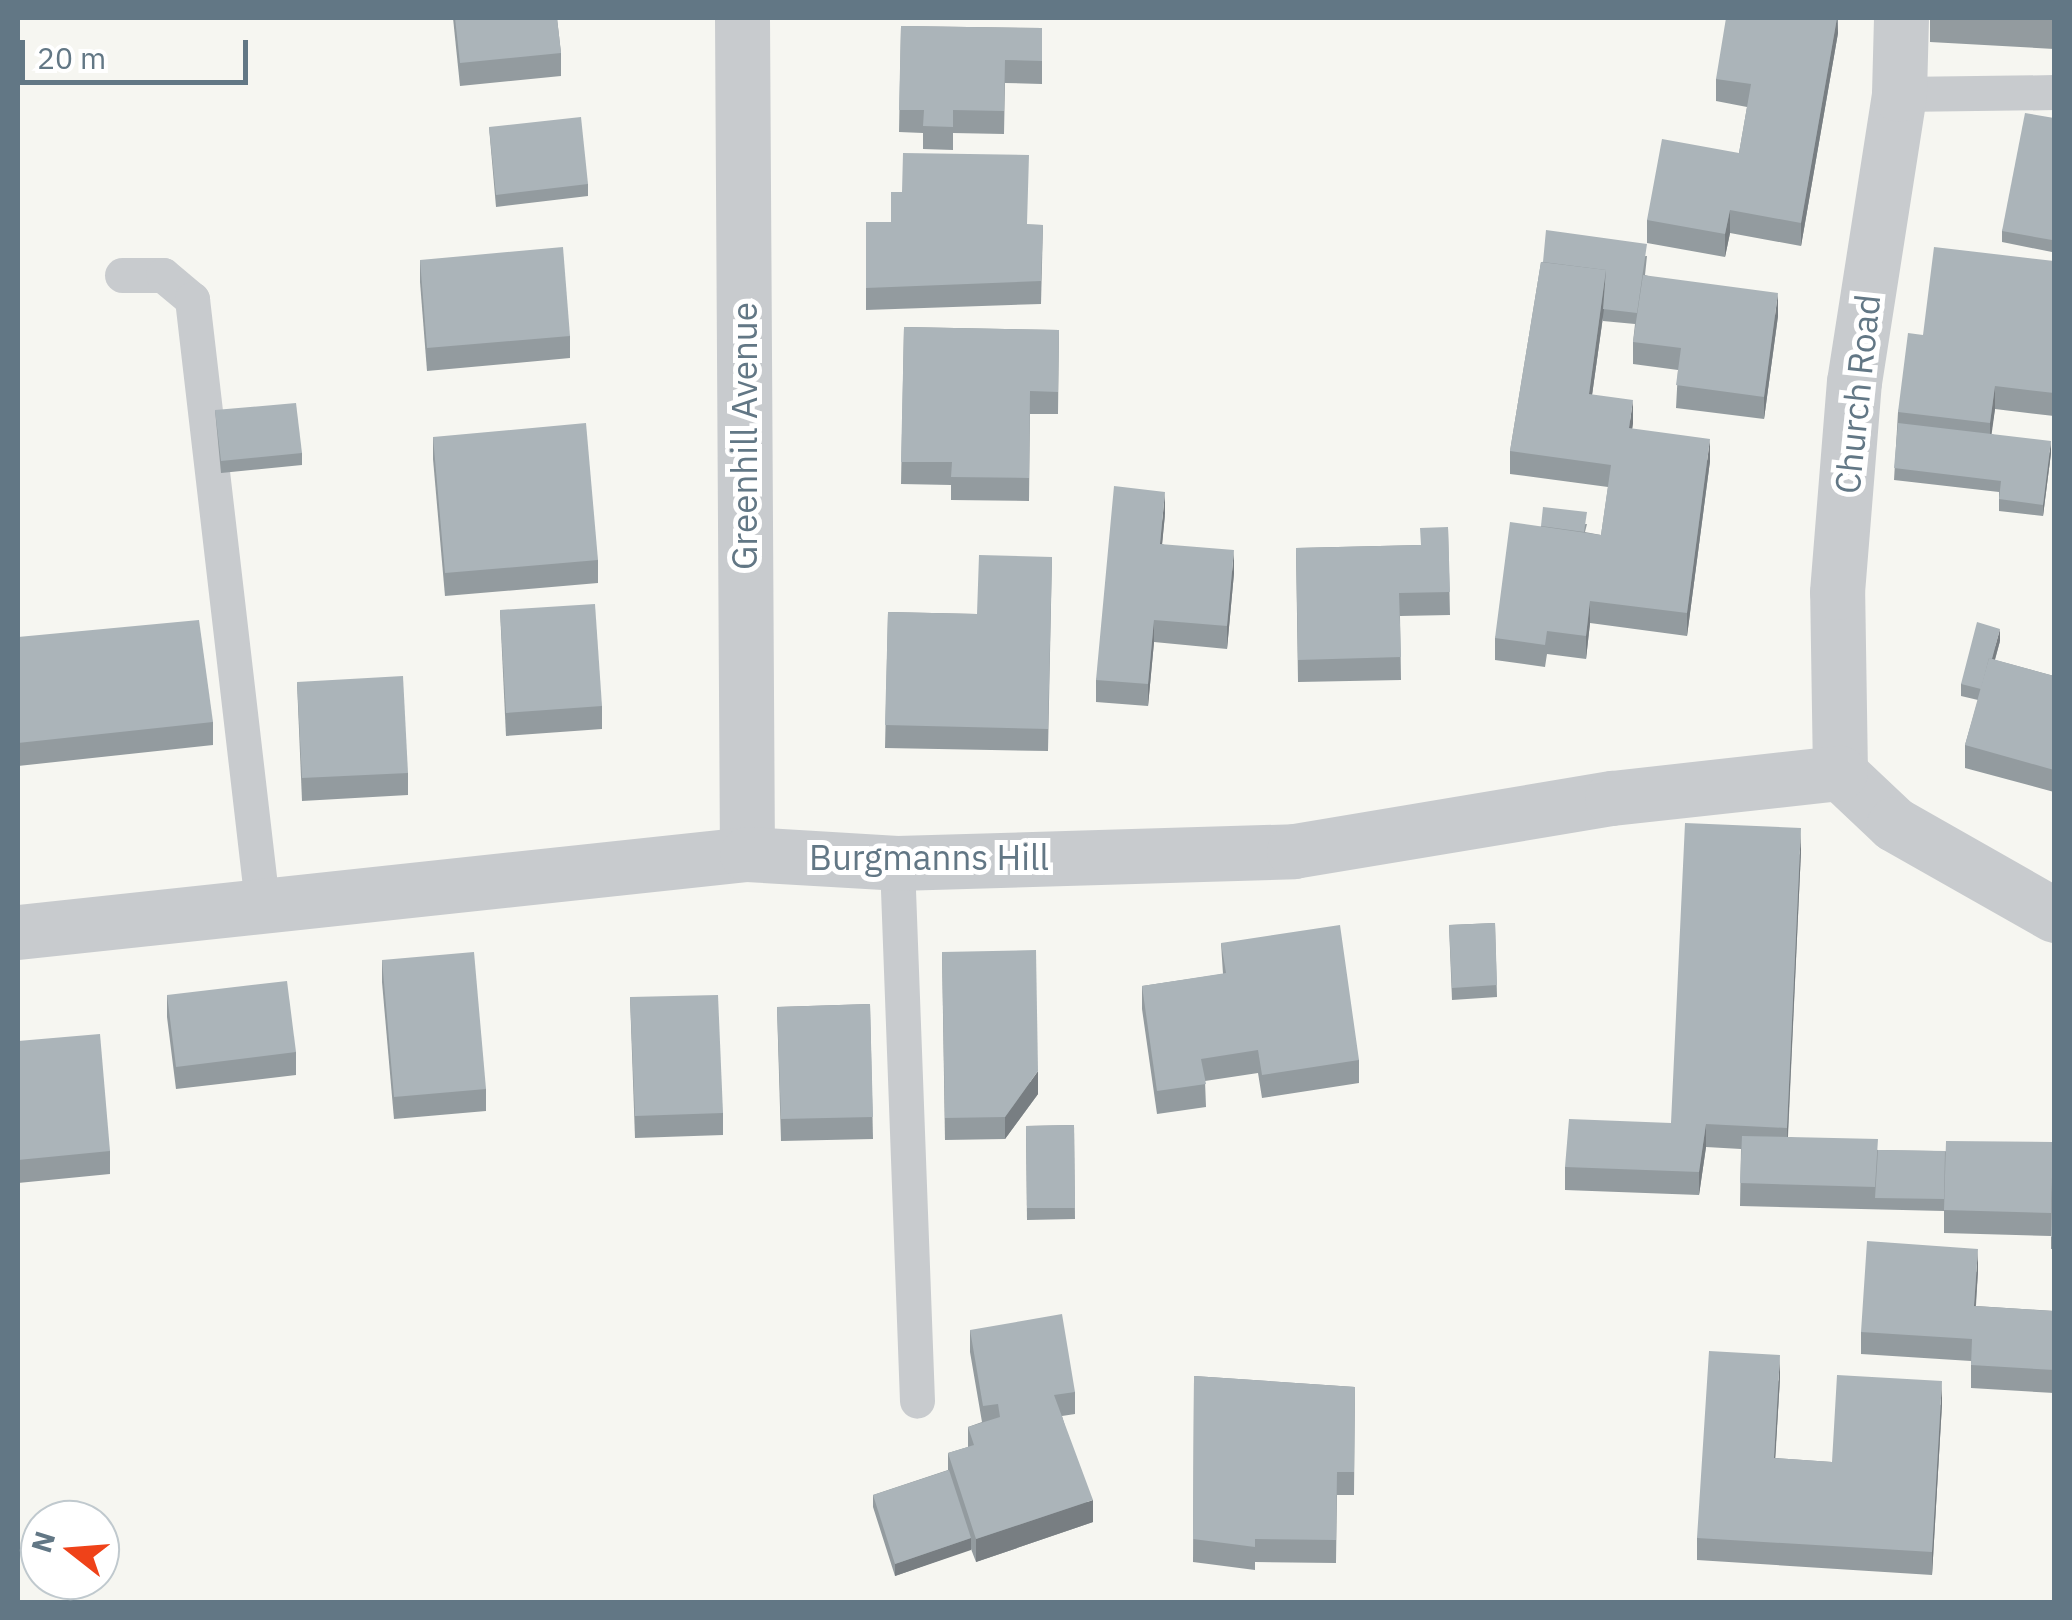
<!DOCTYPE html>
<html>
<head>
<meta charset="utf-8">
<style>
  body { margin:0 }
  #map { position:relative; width:2072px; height:1620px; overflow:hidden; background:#f6f6f1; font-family:"IBM Plex Sans",sans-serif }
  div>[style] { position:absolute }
  .lane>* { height:35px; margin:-17.5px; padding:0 17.5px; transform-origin:17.5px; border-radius:17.5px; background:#c8cbce }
  .street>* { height:55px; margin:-27.5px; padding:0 27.5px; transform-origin:27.5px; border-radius:27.5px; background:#c8cbce }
  .wall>* { inset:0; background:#939b9f }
  .shaded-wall>* { inset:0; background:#787e82 }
  .building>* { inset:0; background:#abb4b9 }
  span { translate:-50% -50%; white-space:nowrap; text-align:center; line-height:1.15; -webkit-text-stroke:10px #fff; paint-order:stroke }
  .street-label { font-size:35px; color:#627785 }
  .frame { position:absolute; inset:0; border:20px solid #627785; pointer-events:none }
  .north { position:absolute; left:20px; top:1500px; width:100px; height:100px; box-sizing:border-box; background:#fff; border:2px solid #c0c9ce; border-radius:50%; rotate:287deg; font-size:28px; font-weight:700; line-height:40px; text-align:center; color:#627785 }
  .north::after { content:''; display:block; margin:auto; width:35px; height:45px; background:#ef4219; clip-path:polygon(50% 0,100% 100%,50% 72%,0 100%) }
  .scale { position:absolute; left:20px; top:40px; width:228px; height:45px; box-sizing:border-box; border:5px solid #627785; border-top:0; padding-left:12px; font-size:30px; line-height:35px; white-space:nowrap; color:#627785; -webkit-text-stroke:8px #fff; paint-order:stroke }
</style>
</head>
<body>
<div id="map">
  <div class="lane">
    <i style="left:1899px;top:94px;width:155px;rotate:-0.7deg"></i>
    <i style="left:122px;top:275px;width:41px"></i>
    <i style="left:163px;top:275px;width:38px;rotate:40deg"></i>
    <i style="left:192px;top:299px;width:608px;rotate:83.39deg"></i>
    <i style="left:897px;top:863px;width:538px;rotate:87.87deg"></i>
  </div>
  <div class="street">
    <i style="left:742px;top:18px;width:836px;rotate:89.66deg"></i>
    <i style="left:1840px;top:773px;width:181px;rotate:-90.9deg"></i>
    <i style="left:1837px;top:592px;width:211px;rotate:-85.4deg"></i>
    <i style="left:1854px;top:382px;width:291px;rotate:-81.1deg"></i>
    <i style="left:1899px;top:94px;width:76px;rotate:-88.5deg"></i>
    <i style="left:1840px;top:773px;width:74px;rotate:43.4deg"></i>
    <i style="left:1894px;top:824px;width:184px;rotate:29.6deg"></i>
    <i style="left:18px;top:932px;width:733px;rotate:-6.11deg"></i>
    <i style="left:747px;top:854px;width:150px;rotate:3.4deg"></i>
    <i style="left:897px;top:863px;width:397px;rotate:-1.7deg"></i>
    <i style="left:1294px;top:851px;width:322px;rotate:-9.5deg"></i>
    <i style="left:1612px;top:798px;width:229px;rotate:-6.3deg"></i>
  </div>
  <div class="wall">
    <i style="clip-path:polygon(453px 18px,557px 18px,561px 53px,561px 76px,460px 86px)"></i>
    <i style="clip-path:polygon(1838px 18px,1838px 33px,1801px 246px,1730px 233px,1725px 257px,1647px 243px,1647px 220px,1739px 153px,1747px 107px,1716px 101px,1716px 79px)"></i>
    <i style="clip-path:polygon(1930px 18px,2054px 18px,2054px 49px,1930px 42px)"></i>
    <i style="clip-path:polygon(901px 26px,1042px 28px,1042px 84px,1005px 83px,1004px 134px,953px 133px,953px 150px,923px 149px,923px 133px,899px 132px)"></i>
    <i style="clip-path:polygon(2054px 118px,2054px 238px,2052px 252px,2002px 242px,2002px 231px)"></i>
    <i style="clip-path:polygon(489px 127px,588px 184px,588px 196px,496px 207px)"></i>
    <i style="clip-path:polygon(866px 222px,1043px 225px,1041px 304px,866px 310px)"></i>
    <i style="clip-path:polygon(1647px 256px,1645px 275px,1778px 316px,1764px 419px,1676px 408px,1678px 370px,1633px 364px,1633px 342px,1635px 324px,1603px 321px,1603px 317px,1592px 395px,1633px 423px,1632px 429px,1710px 461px,1687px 636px,1590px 623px,1586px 659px,1547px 654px,1545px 667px,1495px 660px,1495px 638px,1541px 526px,1587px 524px,1585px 532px,1601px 535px,1608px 487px,1510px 474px,1510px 451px,1541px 262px)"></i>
    <i style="clip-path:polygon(420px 260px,570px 336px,570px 358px,427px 371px,420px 282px)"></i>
    <i style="clip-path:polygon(2054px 261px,2054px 416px,1995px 409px,1991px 434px,2051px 453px,2043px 516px,1999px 511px,1999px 492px,1894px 480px,1898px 412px,1923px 335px)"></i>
    <i style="clip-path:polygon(904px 327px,1059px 330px,1058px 414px,1030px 414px,1029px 501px,951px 500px,951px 485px,901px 484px)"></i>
    <i style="clip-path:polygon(215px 410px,302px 453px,302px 465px,221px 473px)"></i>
    <i style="clip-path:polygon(433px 437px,598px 560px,598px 583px,445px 596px,433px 459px)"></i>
    <i style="clip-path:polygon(1165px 514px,1162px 544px,1234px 573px,1227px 649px,1154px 642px,1148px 706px,1096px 702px,1096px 680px)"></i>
    <i style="clip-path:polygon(1448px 527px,1450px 615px,1400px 616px,1401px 680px,1298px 682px,1296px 548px,1421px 545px)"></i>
    <i style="clip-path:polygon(1052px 557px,1048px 751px,885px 748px,888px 612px,977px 614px)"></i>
    <i style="clip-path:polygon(500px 610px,602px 706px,602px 729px,506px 736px)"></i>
    <i style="clip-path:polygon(18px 637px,213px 722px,213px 745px,18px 766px)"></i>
    <i style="clip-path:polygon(2000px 641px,1995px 660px,2054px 676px,2054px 792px,1965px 768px,1965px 745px,1978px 700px,1961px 696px,1961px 684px)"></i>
    <i style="clip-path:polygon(297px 682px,408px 773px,408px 795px,302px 801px)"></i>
    <i style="clip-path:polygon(1801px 851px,1788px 1137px,1878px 1150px,2054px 1153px,2054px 1249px,2051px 1249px,2051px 1236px,1944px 1233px,1944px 1211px,1740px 1206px,1741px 1149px,1706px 1147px,1699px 1195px,1565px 1190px,1565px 1167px,1671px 1123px)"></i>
    <i style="clip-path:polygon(1495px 923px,1497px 997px,1452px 1000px,1449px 925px)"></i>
    <i style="clip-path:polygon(1221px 943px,1359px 1060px,1359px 1083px,1262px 1098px,1258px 1073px,1205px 1081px,1206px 1107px,1157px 1114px,1142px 1009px,1142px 986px,1223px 974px)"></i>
    <i style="clip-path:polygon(942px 952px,1038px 1094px,1005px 1139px,945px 1140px)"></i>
    <i style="clip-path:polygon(382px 960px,486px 1089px,486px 1111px,394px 1119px,382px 982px)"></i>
    <i style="clip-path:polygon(167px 995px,296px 1052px,296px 1075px,176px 1089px,167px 1017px)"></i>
    <i style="clip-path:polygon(630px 997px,723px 1113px,723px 1135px,635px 1138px)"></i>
    <i style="clip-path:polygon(870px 1004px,873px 1139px,781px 1141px,777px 1007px)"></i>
    <i style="clip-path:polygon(18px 1041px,110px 1151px,110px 1174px,18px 1183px)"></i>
    <i style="clip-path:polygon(1074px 1125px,1075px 1219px,1027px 1220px,1026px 1126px)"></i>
    <i style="clip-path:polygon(1978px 1271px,1976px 1306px,2054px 1311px,2054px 1393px,1971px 1388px,1971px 1361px,1861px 1354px,1861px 1332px)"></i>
    <i style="clip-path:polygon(970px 1330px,1075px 1392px,1075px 1414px,1062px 1416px,1093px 1522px,976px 1562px,971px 1549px,895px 1576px,873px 1507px,873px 1495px,948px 1470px,948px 1453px,968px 1447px,968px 1427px,982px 1422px,970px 1352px)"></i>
    <i style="clip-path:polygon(1194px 1376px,1355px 1387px,1354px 1495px,1337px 1495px,1336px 1563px,1255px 1562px,1255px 1570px,1193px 1562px)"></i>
    <i style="clip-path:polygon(1780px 1378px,1775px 1458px,1832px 1462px,1942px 1404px,1932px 1575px,1697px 1560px,1697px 1538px)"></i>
  </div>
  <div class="shaded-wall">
    <i style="clip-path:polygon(1837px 18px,1838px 33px,1801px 246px,1801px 223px)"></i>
    <i style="clip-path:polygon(1730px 210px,1730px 233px,1725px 257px,1725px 234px)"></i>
    <i style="clip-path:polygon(1606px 270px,1604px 309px,1589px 417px,1589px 394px)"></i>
    <i style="clip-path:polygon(1778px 293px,1778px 316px,1764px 419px,1764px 397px)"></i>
    <i style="clip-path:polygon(1995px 386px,1995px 409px,1990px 446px,1990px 423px)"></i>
    <i style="clip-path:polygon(1633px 400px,1633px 423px,1629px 451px,1629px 428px)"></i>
    <i style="clip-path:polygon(1710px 439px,1710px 461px,1687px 636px,1687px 613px)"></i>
    <i style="clip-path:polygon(2051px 441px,2051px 453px,2043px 516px,2043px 505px)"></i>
    <i style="clip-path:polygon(1165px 492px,1165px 514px,1160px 566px,1160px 544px)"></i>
    <i style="clip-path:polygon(1234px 550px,1234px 573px,1227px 649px,1227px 626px)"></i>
    <i style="clip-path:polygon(1590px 601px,1590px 623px,1586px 659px,1586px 636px)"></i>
    <i style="clip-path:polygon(1154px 620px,1154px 642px,1148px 706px,1148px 684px)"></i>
    <i style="clip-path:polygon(2000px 629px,2000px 641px,1983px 701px,1983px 690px)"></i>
    <i style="clip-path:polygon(1801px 828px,1801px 851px,1787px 1151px,1787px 1128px)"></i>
    <i style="clip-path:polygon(1038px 1071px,1038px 1094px,1005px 1139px,1005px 1117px)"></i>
    <i style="clip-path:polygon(1706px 1124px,1706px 1147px,1699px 1195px,1699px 1172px)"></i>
    <i style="clip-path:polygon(1978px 1249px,1978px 1271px,1974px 1328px,1974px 1306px)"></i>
    <i style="clip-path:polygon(1780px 1355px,1780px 1378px,1774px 1481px,1774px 1458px)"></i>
    <i style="clip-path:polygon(1942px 1381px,1942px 1404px,1932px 1575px,1932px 1552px)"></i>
    <i style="clip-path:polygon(1093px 1500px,1093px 1522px,976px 1562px,976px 1539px)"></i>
    <i style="clip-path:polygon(971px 1538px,971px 1550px,895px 1576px,895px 1564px)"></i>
  </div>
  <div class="building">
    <i style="clip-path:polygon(455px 18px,557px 18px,561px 53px,460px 63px)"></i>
    <i style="clip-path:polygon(1726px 18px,1837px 18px,1801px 223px,1730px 210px,1725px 234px,1647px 220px,1662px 139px,1739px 153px,1751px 84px,1716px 79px)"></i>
    <i style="clip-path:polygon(901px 26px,1042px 28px,1042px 61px,1005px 60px,1004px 111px,953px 110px,953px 127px,923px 126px,924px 110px,899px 110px)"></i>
    <i style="clip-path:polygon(2025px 113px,2054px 118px,2054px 226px,2052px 240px,2002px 231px)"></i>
    <i style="clip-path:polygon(581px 117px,588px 184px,496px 195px,489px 127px)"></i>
    <i style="clip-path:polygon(903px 153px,1029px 155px,1027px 224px,1043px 225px,1041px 281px,866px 288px,866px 222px,891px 222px,891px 192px,902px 192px)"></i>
    <i style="clip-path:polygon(1546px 230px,1647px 244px,1637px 313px,1603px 309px,1606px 270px,1543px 262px)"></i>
    <i style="clip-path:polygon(563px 247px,570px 336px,427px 348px,420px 260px)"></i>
    <i style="clip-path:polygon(1934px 247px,2054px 261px,2054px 393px,1995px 386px,1990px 423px,1898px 412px,1908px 333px,1923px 335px)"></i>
    <i style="clip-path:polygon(1541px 262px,1606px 270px,1589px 394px,1633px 400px,1629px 428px,1710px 439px,1687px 613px,1590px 601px,1586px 636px,1547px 631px,1545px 645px,1495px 638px,1510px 522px,1601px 535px,1611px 465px,1510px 451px)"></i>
    <i style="clip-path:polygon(1643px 275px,1778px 293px,1764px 397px,1676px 385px,1681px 348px,1633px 342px)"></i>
    <i style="clip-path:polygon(904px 327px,1059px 330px,1058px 392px,1030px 391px,1029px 478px,951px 477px,952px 462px,901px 462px)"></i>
    <i style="clip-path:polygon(296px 403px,302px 453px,221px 461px,215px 410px)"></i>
    <i style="clip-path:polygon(586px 423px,598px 560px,445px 573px,433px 437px)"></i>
    <i style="clip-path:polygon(1898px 423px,2051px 441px,2043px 505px,1999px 499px,2001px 481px,1894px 468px)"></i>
    <i style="clip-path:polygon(1114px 486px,1165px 492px,1160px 544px,1234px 550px,1227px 626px,1154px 620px,1148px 684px,1096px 680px)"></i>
    <i style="clip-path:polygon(1543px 507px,1587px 512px,1584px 532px,1541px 526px)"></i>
    <i style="clip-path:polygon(1448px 527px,1450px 592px,1399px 593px,1401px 657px,1298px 660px,1296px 548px,1421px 545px,1420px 528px)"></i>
    <i style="clip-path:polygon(979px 555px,1052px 557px,1048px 729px,885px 725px,888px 612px,977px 614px)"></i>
    <i style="clip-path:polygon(595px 604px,602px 706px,506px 713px,500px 610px)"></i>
    <i style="clip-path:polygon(199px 620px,213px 722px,18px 743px,18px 637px)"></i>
    <i style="clip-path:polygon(1977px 622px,2000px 629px,1992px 659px,1989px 658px,1981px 689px,1961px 684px)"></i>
    <i style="clip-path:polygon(1989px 658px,2054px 676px,2054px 770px,1965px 745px)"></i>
    <i style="clip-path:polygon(403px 676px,408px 773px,302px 778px,297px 682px)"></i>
    <i style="clip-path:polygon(1685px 823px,1801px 828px,1787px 1128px,1706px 1124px,1699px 1172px,1565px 1167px,1569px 1119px,1671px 1123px)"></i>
    <i style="clip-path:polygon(1495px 923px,1497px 985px,1452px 988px,1449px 925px)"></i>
    <i style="clip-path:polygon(1340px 925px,1359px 1060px,1262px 1075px,1258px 1050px,1201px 1059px,1206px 1084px,1157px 1091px,1142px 986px,1226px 973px,1221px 943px)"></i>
    <i style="clip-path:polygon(1036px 950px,1038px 1071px,1005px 1117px,945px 1118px,942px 952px)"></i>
    <i style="clip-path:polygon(474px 952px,486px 1089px,394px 1097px,382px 960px)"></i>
    <i style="clip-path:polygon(287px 981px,296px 1052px,176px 1067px,167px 995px)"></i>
    <i style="clip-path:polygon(718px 995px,723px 1113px,635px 1116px,630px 997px)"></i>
    <i style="clip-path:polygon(870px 1004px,873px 1117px,781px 1119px,777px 1007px)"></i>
    <i style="clip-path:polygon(100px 1034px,110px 1151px,18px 1160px,18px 1041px)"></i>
    <i style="clip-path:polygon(1074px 1125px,1075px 1208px,1027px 1208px,1026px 1126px)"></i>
    <i style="clip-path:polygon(1742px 1136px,1878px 1139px,1875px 1187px,1740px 1183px)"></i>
    <i style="clip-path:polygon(1946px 1141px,2053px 1142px,2051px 1213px,1944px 1210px)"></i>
    <i style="clip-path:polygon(1878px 1150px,1945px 1151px,1944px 1199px,1875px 1198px)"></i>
    <i style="clip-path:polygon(2053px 1153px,2054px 1153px,2054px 1237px,2051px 1237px)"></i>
    <i style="clip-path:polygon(1867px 1241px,1978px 1249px,1974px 1306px,2054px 1311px,2054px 1370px,1971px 1365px,1972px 1339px,1861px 1332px)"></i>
    <i style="clip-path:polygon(1062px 1314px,1075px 1392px,1054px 1395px,1093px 1500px,976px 1539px,948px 1453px,974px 1445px,968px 1427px,1000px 1417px,998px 1404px,983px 1406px,970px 1330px)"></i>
    <i style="clip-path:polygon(1709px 1351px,1780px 1355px,1774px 1458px,1832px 1462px,1837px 1375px,1942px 1381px,1932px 1552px,1697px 1538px)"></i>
    <i style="clip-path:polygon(1194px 1376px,1355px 1387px,1354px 1472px,1337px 1472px,1336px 1540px,1255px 1539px,1255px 1547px,1193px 1539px)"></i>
    <i style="clip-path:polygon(949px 1470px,971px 1538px,895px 1564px,873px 1495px)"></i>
  </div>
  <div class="street-label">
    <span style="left:1857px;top:394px;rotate:-84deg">Church Road</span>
    <span style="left:744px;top:436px;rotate:-90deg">Greenhill Avenue</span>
    <span style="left:929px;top:857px">Burgmanns Hill</span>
  </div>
  <div class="frame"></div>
  <div class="north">N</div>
  <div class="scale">20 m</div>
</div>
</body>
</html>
